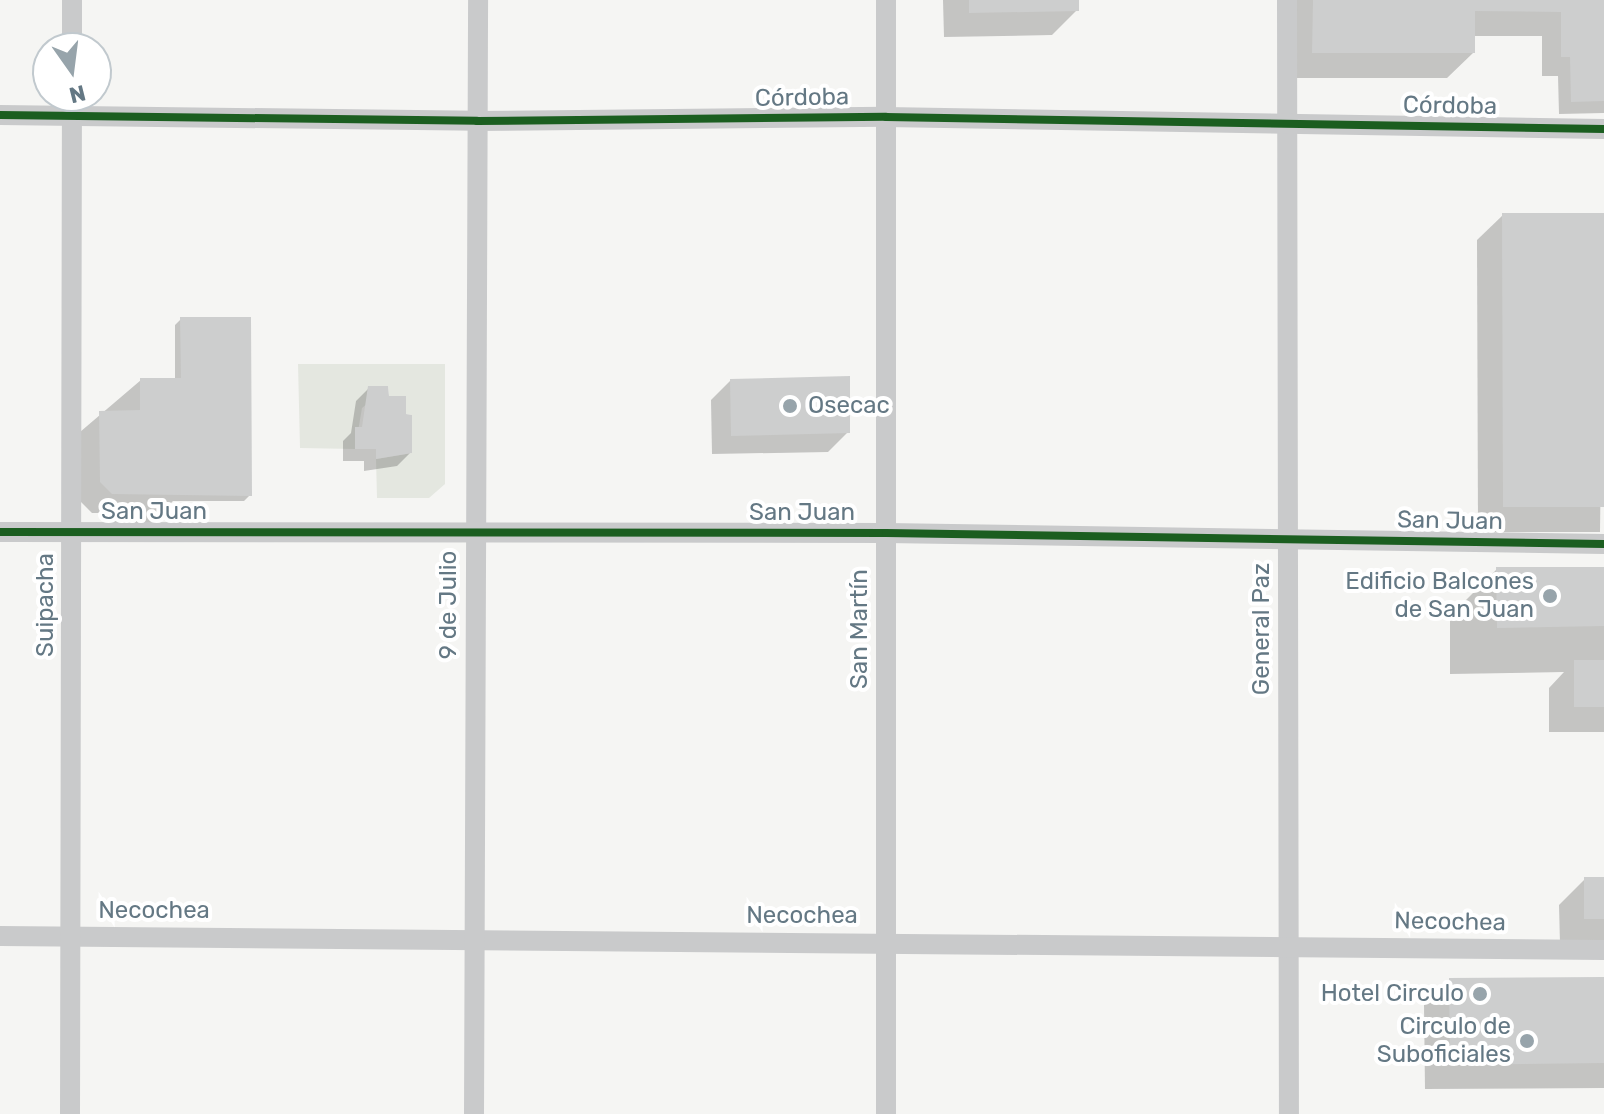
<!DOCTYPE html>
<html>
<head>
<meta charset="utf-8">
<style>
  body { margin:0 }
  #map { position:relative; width:1604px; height:1114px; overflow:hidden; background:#f5f5f3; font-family:Rubik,sans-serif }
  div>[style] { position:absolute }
  .green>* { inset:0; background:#e4e7e0 }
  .shadow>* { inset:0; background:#0003 }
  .building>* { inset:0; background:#cdcece }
  .street>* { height:20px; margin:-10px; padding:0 10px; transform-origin:10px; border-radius:10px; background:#c9cacb }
  .cycleway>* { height:8px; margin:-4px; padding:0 4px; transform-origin:4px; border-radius:4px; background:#1b5e20 }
  .dots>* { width:22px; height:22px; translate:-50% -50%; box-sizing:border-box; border:4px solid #fff; border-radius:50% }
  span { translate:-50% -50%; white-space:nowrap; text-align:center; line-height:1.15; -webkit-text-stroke:8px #fff; paint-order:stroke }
  .street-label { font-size:24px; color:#647884 }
  .poi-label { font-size:24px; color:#647884 }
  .left { translate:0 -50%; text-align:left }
  .right { translate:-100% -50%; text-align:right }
  .north { position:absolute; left:32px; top:32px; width:80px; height:80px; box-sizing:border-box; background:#fff; border:2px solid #c1c9ce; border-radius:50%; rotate:166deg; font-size:22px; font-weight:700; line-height:32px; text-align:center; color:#647884 }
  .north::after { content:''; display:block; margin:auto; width:28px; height:36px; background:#97a4ab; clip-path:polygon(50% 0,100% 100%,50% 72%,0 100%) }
</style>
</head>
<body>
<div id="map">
  <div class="green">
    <i style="clip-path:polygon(298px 364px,445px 364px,445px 484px,429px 498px,377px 498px,376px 459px,412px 453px,412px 415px,406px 414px,406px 396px,389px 396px,388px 386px,362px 408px,355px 449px,300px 448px)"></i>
  </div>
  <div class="shadow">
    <i style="clip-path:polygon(943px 0,1077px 0,1077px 10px,1052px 35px,944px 37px)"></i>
    <i style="clip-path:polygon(1288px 0,1604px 0,1604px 113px,1559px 114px,1558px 76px,1542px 76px,1542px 36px,1473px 36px,1473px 53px,1447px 78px,1288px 78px)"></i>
    <i style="clip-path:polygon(1503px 215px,1604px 215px,1600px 532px,1478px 532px,1477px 240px)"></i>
    <i style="clip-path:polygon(181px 319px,250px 495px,244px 501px,173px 501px,143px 531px,105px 530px,105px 513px,92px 513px,81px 502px,80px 432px,141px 380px,175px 380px,175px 325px)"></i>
    <i style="clip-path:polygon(730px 381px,848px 432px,828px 452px,712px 454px,711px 400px)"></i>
    <i style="clip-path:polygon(369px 388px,387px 398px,410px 453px,397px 466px,364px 471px,364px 461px,343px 461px,343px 441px,351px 433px,356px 401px)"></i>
    <i style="clip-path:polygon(1497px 569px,1604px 569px,1604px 732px,1549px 732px,1549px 688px,1564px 672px,1450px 674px,1450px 616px)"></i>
    <i style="clip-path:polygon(1585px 879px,1604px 879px,1604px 940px,1560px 944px,1559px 905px)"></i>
    <i style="clip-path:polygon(1604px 979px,1604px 1088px,1425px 1089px,1424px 1005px,1450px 980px)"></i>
  </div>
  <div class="building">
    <i style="clip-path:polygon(969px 0,1079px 0,1079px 11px,969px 13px)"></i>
    <i style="clip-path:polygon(1313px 0,1604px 0,1604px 101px,1571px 102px,1570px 57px,1561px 57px,1561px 12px,1475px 11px,1475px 53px,1312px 53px)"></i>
    <i style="clip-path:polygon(1502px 213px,1604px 213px,1604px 507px,1503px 507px)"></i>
    <i style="clip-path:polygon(180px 317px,251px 317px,252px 496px,112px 494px,100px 482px,99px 411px,140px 410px,140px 378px,181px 378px)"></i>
    <i style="clip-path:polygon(850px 376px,850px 433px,731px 436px,730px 379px)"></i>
    <i style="clip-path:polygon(368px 386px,388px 386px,389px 396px,406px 396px,406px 414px,412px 415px,412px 453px,376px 459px,376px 449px,355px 449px,355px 427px,362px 427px)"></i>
    <i style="clip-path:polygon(1496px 567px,1604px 567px,1604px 626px,1497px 628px)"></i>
    <i style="clip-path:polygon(1574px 660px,1604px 660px,1604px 707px,1574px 707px)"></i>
    <i style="clip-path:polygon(1584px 877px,1604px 877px,1604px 919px,1584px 919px)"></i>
    <i style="clip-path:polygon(1604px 977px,1604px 1063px,1450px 1065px,1449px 978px)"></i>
  </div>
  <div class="street">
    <i style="left:1287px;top:0;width:1114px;rotate:89.9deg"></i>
    <i style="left:72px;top:48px;width:48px;rotate:-90deg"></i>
    <i style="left:0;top:115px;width:477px;rotate:0.7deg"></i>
    <i style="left:477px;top:121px;width:409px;rotate:-0.6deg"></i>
    <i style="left:886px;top:117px;width:718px;rotate:0.96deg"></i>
    <i style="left:0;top:532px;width:886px;rotate:0.06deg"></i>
    <i style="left:886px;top:533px;width:718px;rotate:0.88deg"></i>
    <i style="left:0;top:936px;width:1604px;rotate:0.5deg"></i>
    <i style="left:70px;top:1114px;width:1018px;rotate:-89.89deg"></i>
    <i style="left:474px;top:1114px;width:1114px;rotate:-89.79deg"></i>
    <i style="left:886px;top:1114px;width:1114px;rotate:-90deg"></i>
  </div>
  <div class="cycleway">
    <i style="left:0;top:115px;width:477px;rotate:0.7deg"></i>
    <i style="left:477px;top:121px;width:409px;rotate:-0.6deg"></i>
    <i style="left:886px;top:117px;width:718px;rotate:0.96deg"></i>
    <i style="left:0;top:532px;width:886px;rotate:0.06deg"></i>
    <i style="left:886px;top:533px;width:718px;rotate:0.88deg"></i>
  </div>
  <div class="dots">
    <i style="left:790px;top:406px;background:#97a4ab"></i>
    <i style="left:1550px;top:596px;background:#97a4ab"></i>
    <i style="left:1480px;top:994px;background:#97a4ab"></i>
    <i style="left:1527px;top:1041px;background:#97a4ab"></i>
  </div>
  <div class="street-label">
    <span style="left:802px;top:98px;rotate:-1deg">Córdoba</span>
    <span style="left:1450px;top:106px;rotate:1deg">Córdoba</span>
    <span style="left:154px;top:512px">San Juan</span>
    <span style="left:802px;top:513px">San Juan</span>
    <span style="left:1450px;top:521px;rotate:1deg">San Juan</span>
    <span style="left:46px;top:605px;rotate:-90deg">Suipacha</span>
    <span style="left:449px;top:605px;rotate:-90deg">9 de Julio</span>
    <span style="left:860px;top:629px;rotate:-90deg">San Martín</span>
    <span style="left:1262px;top:629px;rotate:-90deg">General Paz</span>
    <span style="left:154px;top:911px">Necochea</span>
    <span style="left:802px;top:916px">Necochea</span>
    <span style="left:1450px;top:922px;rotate:1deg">Necochea</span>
  </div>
  <div class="poi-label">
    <span class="left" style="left:808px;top:406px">Osecac</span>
    <span class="right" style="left:1534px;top:596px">Edificio Balcones<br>de San Juan</span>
    <span class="right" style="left:1464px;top:994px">Hotel Circulo</span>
    <span class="right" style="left:1511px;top:1041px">Circulo de<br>Suboficiales</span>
  </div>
  <div class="north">N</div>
</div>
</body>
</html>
